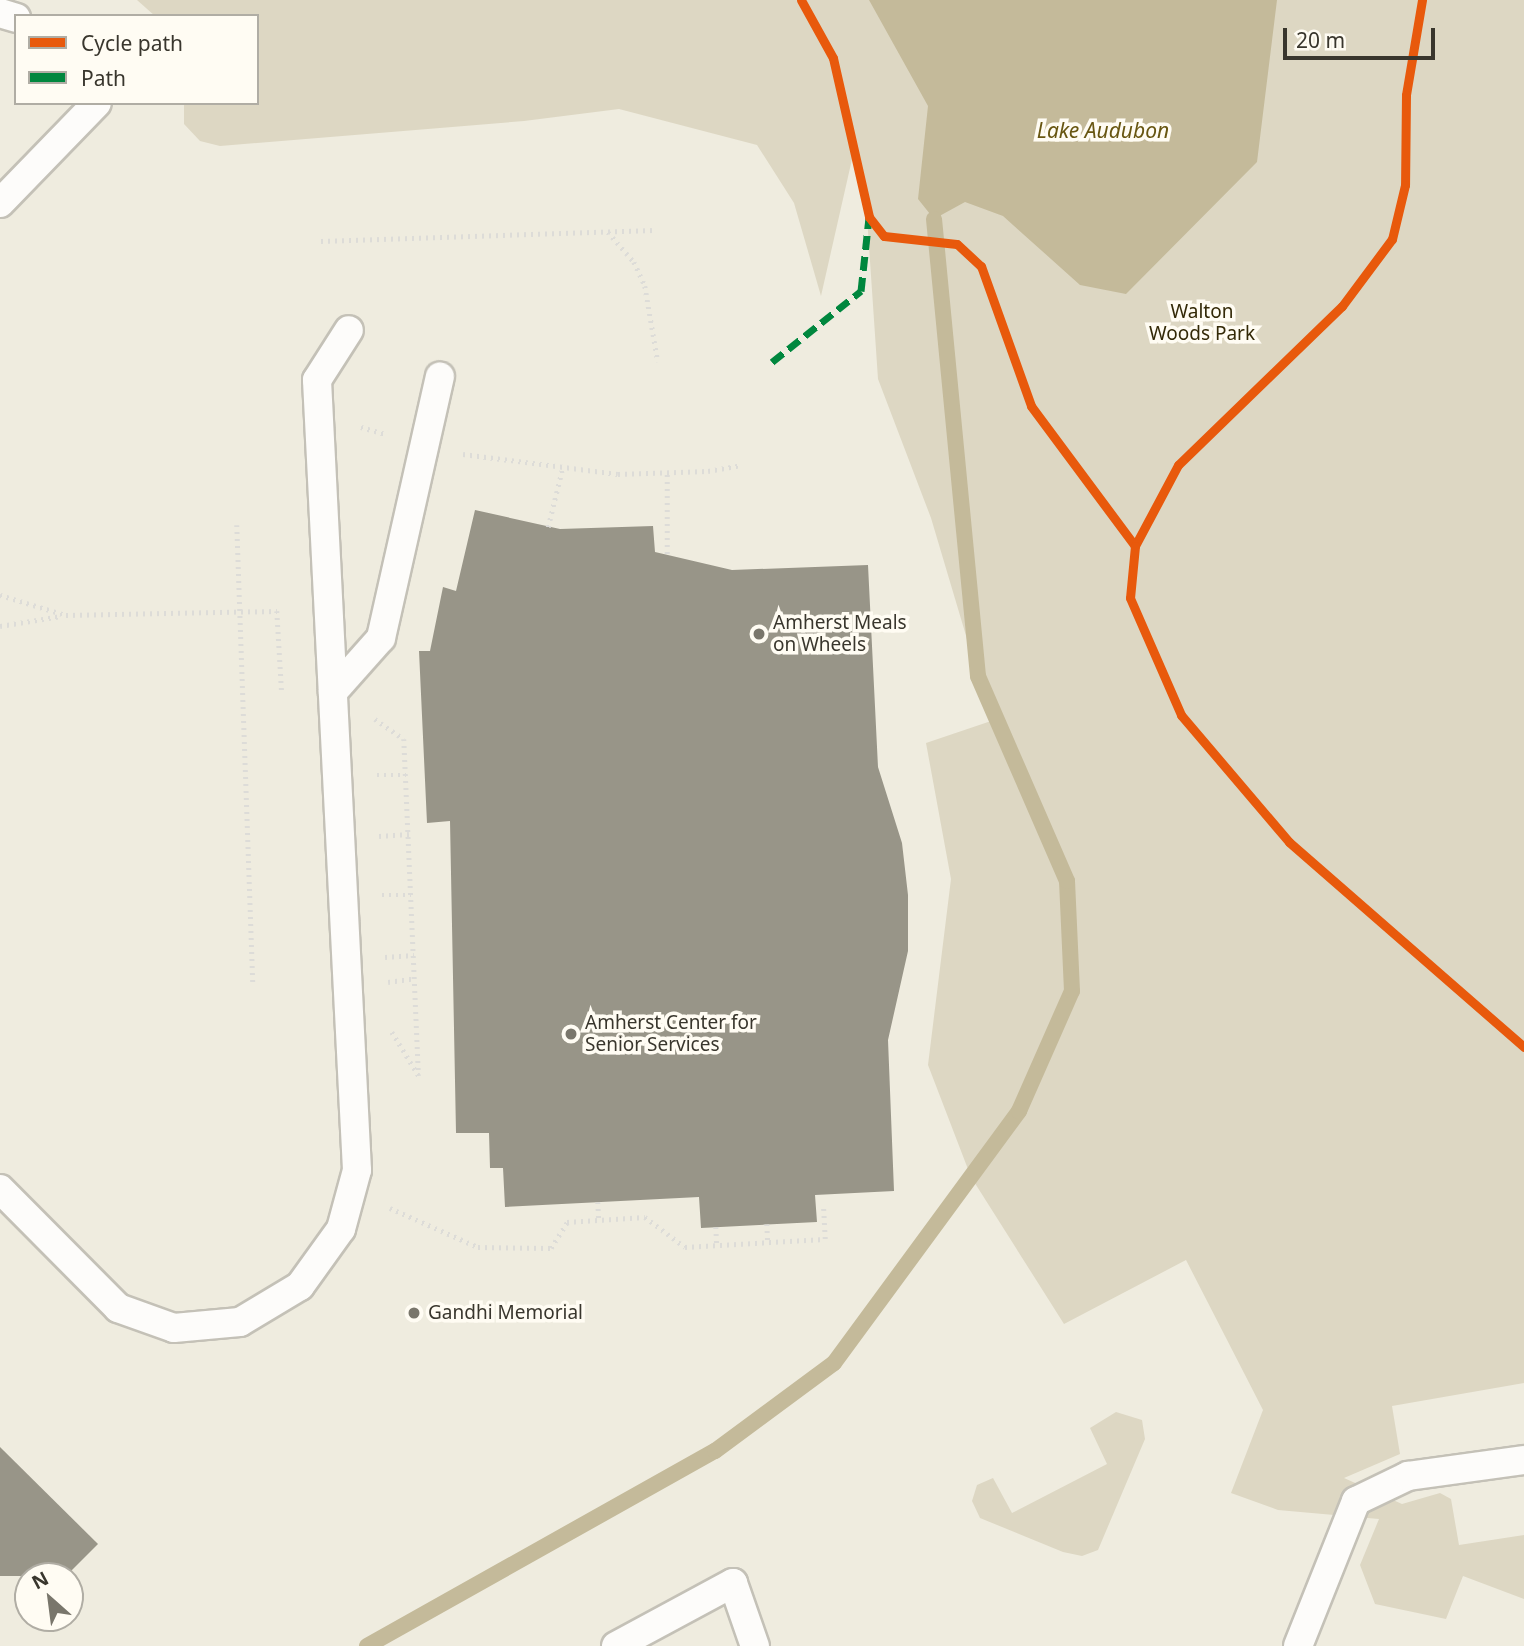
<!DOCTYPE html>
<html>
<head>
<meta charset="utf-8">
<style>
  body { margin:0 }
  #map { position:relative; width:1524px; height:1646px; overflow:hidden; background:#efecdf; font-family:"Noto Sans",sans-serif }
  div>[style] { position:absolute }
  .green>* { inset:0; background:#ddd7c3 }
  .water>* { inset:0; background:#c4ba9a }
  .stream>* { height:16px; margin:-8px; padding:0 8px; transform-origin:8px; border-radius:8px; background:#c4ba9a }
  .building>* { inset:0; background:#989588 }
  .path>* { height:4.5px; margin-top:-2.25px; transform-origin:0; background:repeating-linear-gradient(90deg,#dddcd8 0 2px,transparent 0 7px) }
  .roads { filter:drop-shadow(2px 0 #c4c1b7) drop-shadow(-2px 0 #c4c1b7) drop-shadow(0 2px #c4c1b7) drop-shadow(0 -2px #c4c1b7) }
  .service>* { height:28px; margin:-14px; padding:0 14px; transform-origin:14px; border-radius:14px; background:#fdfcfa }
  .quiet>* { height:7px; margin-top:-3.5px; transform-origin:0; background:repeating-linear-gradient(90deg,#00873e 0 14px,transparent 0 21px) }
  .cycleway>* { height:9px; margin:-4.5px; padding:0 4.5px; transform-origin:4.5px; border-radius:4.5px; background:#e8590c }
  .dots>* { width:19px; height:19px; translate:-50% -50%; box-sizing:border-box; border:4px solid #fffcf3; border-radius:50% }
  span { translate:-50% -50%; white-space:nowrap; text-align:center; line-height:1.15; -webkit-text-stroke:7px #fffcf3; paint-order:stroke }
  .park-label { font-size:19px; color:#332907 }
  .poi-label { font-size:19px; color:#39362d }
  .left { translate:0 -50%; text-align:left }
  .water-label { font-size:21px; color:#685611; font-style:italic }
  .legend { position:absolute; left:14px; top:14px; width:245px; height:91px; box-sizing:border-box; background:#fffcf3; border:2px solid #b0ada4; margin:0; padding:9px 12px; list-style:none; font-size:21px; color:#39362d }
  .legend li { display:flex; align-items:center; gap:14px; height:35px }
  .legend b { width:35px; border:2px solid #b0ada4 }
  .north { position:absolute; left:14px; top:1562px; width:70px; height:70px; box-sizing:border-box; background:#fffcf3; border:2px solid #b0ada4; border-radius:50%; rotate:332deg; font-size:19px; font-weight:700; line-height:28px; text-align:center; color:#39362d }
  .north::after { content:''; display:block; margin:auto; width:24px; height:32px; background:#79766b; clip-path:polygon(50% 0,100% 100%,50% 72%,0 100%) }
  .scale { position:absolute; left:1283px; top:28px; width:152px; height:32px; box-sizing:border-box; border:4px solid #39362d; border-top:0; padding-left:9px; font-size:21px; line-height:24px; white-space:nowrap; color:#39362d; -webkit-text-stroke:5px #fffcf3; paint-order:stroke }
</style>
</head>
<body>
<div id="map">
  <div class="green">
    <i style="clip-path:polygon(137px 0,1524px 0,1524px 1383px,1392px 1406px,1400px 1454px,1344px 1478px,1402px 1504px,1440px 1493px,1451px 1499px,1459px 1545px,1524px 1535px,1524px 1599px,1463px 1576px,1446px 1619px,1375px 1604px,1360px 1565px,1379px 1519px,1278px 1510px,1231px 1493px,1263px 1410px,1186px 1260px,1064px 1324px,971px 1177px,928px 1065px,951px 879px,926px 743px,997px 719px,978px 676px,931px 518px,878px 379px,866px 202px,855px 146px,821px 296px,794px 203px,757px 145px,619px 109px,524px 121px,220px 146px,200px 141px,184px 124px,184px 103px,257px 103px,257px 16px,155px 16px)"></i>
    <i style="clip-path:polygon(1116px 1412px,1142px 1420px,1145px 1439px,1098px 1550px,1082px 1556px,1063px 1552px,980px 1518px,972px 1501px,977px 1485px,993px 1478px,1012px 1513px,1107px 1464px,1090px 1428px)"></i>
  </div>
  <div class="water">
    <i style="clip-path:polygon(869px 0,1277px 0,1257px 162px,1126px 294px,1080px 285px,1003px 216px,965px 202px,934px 219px,918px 199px,928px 106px)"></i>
  </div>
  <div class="stream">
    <i style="left:367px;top:1646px;width:399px;rotate:-29.3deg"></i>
    <i style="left:715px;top:1451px;width:148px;rotate:-36.5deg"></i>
    <i style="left:834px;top:1363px;width:313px;rotate:-53.7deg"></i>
    <i style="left:1019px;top:1111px;width:131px;rotate:-66.2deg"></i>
    <i style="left:1072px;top:991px;width:110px;rotate:-92.6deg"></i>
    <i style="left:1067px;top:881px;width:223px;rotate:-113.5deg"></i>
    <i style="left:978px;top:676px;width:459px;rotate:-95.5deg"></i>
  </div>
  <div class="building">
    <i style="clip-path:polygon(475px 510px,560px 529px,653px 526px,655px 552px,732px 570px,868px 565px,878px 767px,902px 843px,908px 895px,908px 951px,888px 1040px,894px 1191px,815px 1195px,817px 1222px,701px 1228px,699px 1197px,505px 1207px,503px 1168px,490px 1168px,489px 1133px,456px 1133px,450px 821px,427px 823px,419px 651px,430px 651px,443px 587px,456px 591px)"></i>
    <i style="clip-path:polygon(0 1447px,98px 1544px,66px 1576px,0 1576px)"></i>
  </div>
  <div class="path">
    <i style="left:608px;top:232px;width:40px;rotate:49deg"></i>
    <i style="left:634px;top:262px;width:26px;rotate:65deg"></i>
    <i style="left:645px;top:286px;width:77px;rotate:80.3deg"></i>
    <i style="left:321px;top:241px;width:333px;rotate:-1.9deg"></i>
    <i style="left:361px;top:427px;width:26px;rotate:16deg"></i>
    <i style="left:463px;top:454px;width:156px;rotate:7.4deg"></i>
    <i style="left:618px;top:474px;width:90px;rotate:-1.9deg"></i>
    <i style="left:708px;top:471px;width:34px;rotate:-10deg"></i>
    <i style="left:237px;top:525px;width:462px;rotate:88deg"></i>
    <i style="left:548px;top:527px;width:59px;rotate:-76.2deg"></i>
    <i style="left:667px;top:554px;width:80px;rotate:-90deg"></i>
    <i style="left:0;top:595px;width:69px;rotate:16.9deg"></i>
    <i style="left:66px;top:615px;width:211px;rotate:-1.1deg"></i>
    <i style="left:277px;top:611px;width:83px;rotate:86.6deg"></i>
    <i style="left:0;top:626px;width:62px;rotate:-9.3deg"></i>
    <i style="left:375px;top:719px;width:35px;rotate:35deg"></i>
    <i style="left:404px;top:739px;width:337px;rotate:87.5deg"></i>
    <i style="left:377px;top:775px;width:29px"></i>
    <i style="left:379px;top:836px;width:30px;rotate:-4deg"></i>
    <i style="left:382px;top:895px;width:29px"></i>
    <i style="left:385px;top:957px;width:29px;rotate:-4deg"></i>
    <i style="left:388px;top:982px;width:27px;rotate:-8deg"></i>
    <i style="left:392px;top:1032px;width:52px;rotate:58.5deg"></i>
    <i style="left:598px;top:1202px;width:18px;rotate:87deg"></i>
    <i style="left:390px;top:1208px;width:96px;rotate:23.9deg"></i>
    <i style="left:478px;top:1247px;width:73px;rotate:0.8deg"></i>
    <i style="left:551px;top:1248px;width:31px;rotate:-58deg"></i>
    <i style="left:567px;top:1222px;width:78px;rotate:-3.7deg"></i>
    <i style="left:645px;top:1217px;width:50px;rotate:36.9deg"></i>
    <i style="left:685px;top:1247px;width:140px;rotate:-3.3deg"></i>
    <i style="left:825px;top:1239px;width:35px;rotate:-93deg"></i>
    <i style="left:767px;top:1224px;width:18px;rotate:87deg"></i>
    <i style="left:716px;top:1227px;width:17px;rotate:87deg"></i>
  </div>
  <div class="roads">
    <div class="service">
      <i style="left:0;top:13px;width:17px;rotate:17deg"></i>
      <i style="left:0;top:203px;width:139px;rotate:-45.9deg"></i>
      <i style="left:333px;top:692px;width:72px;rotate:-48.4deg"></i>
      <i style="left:381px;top:638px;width:268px;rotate:-77.3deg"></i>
      <i style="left:0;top:1189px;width:168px;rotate:45.2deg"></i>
      <i style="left:118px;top:1308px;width:59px;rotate:19.7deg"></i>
      <i style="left:174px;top:1328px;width:66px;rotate:-5.2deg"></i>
      <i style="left:240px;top:1322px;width:70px;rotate:-31deg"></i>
      <i style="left:300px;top:1286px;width:70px;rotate:-54.3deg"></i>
      <i style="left:341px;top:1229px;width:61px;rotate:-74.8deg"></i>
      <i style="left:357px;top:1170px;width:791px;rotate:-92.9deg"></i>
      <i style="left:317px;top:380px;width:59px;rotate:-57.4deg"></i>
      <i style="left:616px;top:1646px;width:133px;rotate:-28.3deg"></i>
      <i style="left:733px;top:1583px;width:67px;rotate:70.8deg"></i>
      <i style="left:1298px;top:1646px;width:156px;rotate:-68.2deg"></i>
      <i style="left:1356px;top:1501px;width:58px;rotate:-25.7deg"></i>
      <i style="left:1408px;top:1476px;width:117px;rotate:-7.9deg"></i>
    </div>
  </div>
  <div class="quiet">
    <i style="left:772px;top:362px;width:114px;rotate:-38.6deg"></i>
    <i style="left:861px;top:291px;width:74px;rotate:-83.8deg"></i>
  </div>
  <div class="cycleway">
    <i style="left:801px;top:0;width:66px;rotate:61.1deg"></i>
    <i style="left:833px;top:58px;width:163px;rotate:77.2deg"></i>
    <i style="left:869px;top:217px;width:24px;rotate:52deg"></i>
    <i style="left:884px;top:236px;width:73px;rotate:6.3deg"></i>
    <i style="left:957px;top:244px;width:33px;rotate:43deg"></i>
    <i style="left:981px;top:266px;width:149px;rotate:70.3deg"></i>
    <i style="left:1031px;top:406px;width:174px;rotate:53.4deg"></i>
    <i style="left:1422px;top:0;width:96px;rotate:99.6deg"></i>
    <i style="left:1406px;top:95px;width:90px;rotate:90.6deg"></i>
    <i style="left:1405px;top:185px;width:56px;rotate:103.5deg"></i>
    <i style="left:1392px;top:239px;width:84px;rotate:126.7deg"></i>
    <i style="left:1342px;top:306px;width:228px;rotate:135.9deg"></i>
    <i style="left:1178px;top:465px;width:92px;rotate:118deg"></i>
    <i style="left:1135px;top:546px;width:52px;rotate:95.5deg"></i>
    <i style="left:1130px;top:598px;width:128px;rotate:66.4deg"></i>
    <i style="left:1181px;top:715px;width:167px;rotate:49.6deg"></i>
    <i style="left:1289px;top:842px;width:312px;rotate:41.1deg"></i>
  </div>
  <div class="dots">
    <i style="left:759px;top:634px;background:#79766b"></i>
    <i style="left:571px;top:1034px;background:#79766b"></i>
    <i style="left:414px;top:1313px;background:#79766b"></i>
  </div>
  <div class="park-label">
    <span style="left:1202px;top:323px">Walton<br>Woods Park</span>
  </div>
  <div class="poi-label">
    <span class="left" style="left:773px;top:634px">Amherst Meals<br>on Wheels</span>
    <span class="left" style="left:585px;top:1034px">Amherst Center for<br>Senior Services</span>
    <span class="left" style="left:428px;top:1313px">Gandhi Memorial</span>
  </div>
  <div class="water-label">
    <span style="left:1103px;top:130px">Lake Audubon</span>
  </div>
  <ul class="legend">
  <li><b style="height:9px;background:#e8590c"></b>Cycle path</li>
  <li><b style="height:9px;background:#00873e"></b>Path</li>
  </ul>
  <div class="north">N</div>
  <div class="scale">20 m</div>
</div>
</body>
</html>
